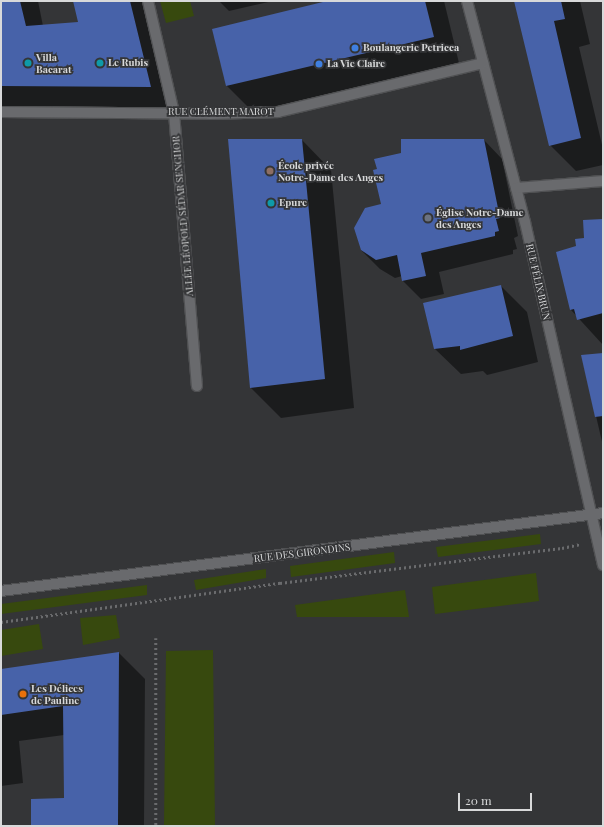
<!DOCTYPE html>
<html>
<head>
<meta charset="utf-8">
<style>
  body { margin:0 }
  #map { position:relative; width:604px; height:827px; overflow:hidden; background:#343537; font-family:"Playfair Display",serif }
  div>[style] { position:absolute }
  .green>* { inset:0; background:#37490e }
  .shadow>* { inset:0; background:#0007 }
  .building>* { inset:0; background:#4762a9 }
  .path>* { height:2.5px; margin-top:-1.25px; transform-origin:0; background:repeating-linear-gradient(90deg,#6a6b6d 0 2px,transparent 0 5px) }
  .roads { filter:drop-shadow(1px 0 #505153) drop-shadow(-1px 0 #505153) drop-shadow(0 1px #505153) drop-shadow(0 -1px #505153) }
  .pedestrian>* { height:10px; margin:-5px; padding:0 5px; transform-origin:5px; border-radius:5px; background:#696a6d }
  .minor>* { height:10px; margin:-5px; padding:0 5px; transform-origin:5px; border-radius:5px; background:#696a6d }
  .dots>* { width:11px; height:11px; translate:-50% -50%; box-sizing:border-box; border:2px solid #343537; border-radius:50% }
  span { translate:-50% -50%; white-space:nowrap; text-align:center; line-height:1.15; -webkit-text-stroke:3.5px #343537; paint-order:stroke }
  .poi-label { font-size:10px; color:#d8d9da; font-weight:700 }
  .left { translate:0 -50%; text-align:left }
  .street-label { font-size:10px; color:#d8d9da }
  .frame { position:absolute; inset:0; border:2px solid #d8d9da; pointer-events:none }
  .scale { position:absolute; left:458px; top:793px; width:74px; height:18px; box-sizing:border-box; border:2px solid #d8d9da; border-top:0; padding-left:5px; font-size:12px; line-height:14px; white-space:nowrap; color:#d8d9da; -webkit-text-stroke:3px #343537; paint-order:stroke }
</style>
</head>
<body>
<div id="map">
  <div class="green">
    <i style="clip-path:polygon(160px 1px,190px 1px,194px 16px,166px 23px)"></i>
    <i style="clip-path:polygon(540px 534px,541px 544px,438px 557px,436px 547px)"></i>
    <i style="clip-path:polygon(394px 552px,395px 563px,291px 577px,290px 566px)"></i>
    <i style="clip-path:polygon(266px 569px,266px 578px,196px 590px,194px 580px)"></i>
    <i style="clip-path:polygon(536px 573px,539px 601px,435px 614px,432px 587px)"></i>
    <i style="clip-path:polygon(147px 585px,147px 595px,1px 614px,1px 604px)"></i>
    <i style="clip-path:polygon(405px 590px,409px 617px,297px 617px,295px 605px)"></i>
    <i style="clip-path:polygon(116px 615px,120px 638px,83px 645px,80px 618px)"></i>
    <i style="clip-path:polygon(39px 624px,43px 649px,1px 656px,1px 630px)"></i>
    <i style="clip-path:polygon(213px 650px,215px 826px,164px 826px,166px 651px)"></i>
  </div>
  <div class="shadow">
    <i style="clip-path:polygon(1px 1px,38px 1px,43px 26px,80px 23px,74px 1px,148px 1px,174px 110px,1px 109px)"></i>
    <i style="clip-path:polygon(219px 1px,273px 1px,229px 11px)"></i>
    <i style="clip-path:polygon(331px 1px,444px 1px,459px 63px,253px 112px,227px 86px,213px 30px)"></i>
    <i style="clip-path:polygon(515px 1px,580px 1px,590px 44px,579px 47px,603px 149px,603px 165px,576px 171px,550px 145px)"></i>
    <i style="clip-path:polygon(229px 140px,302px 140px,331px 170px,354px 408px,281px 418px,251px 388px)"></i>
    <i style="clip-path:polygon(484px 140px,502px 159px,518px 236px,514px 238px,517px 249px,513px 250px,513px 254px,439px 272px,444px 294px,421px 299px,403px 281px,402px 276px,395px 278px,380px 269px,361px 250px,382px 205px)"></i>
    <i style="clip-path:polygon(603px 220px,603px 345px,571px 310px,557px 252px,577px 247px)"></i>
    <i style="clip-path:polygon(501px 286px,527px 312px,538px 362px,487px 375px,483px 371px,461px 374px,435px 349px)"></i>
    <i style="clip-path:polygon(603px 354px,603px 446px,582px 356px)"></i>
    <i style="clip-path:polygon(119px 653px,145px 679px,144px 826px,32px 826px,65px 799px,64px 735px,19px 741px,23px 783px,1px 786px,1px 670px)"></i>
  </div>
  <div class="building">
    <i style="clip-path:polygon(1px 1px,20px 1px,26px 26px,78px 22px,73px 1px,130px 1px,151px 87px,1px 86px)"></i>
    <i style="clip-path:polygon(327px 1px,425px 1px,434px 37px,226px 86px,212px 29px)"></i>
    <i style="clip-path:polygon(514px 1px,561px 1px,565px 19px,554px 21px,581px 138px,549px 146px)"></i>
    <i style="clip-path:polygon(228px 139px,302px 139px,325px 379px,250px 388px)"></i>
    <i style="clip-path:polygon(401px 139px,484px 139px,500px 218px,496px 219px,499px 231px,495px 232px,495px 236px,421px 253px,426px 276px,402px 281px,397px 255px,376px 260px,361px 250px,354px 228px,365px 208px,381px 204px,373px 170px,377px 169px,374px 159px,401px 153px)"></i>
    <i style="clip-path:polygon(603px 219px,603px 313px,577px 320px,574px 309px,570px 310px,556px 252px,576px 246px,575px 239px,584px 238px,583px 220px)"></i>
    <i style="clip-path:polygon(501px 285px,513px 336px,460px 350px,460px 346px,434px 349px,423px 303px)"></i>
    <i style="clip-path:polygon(603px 353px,603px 416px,595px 417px,581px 355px)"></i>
    <i style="clip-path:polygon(119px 652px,118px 826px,31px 826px,31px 799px,64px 798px,63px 706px,1px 715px,1px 669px)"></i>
  </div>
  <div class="path">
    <i style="left:1px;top:622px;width:282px;rotate:-8deg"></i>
    <i style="left:280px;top:583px;width:284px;rotate:-7.1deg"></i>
    <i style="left:562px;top:548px;width:19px;rotate:-12deg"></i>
    <i style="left:156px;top:638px;width:188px;rotate:90deg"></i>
  </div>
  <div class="roads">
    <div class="pedestrian">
      <i style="left:174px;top:113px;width:274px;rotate:85.2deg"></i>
    </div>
    <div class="minor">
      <i style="left:148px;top:1px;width:115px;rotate:76.9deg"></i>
      <i style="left:467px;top:1px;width:228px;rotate:75.3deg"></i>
      <i style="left:525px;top:222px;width:352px;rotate:77.2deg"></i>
      <i style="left:1px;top:112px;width:209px;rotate:0.5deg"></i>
      <i style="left:210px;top:114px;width:68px;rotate:-1.7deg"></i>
      <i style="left:278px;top:112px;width:211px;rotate:-13.4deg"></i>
      <i style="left:516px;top:188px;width:87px;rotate:-4.6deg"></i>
      <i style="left:1px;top:591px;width:607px;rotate:-7.38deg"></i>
    </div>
  </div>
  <div class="dots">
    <i style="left:355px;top:48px;background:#3f7fe0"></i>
    <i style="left:28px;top:63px;background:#0f9aa8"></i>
    <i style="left:100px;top:63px;background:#0f9aa8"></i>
    <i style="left:319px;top:64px;background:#3f7fe0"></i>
    <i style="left:270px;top:171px;background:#8d6e63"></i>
    <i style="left:271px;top:203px;background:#0f9aa8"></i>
    <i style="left:428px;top:218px;background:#6b7280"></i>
    <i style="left:23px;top:694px;background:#e8710a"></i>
  </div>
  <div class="poi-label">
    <span class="left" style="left:363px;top:48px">Boulangerie Petricca</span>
    <span class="left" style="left:36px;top:63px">Villa<br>Bacarat</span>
    <span class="left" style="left:108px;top:63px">Le Rubis</span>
    <span class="left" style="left:327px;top:64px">La Vie Claire</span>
    <span class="left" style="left:278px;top:171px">École privée<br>Notre-Dame des Anges</span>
    <span class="left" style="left:279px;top:203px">Epure</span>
    <span class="left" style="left:436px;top:218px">Église Notre-Dame<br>des Anges</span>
    <span class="left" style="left:31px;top:694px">Les Délices<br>de Pauline</span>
  </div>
  <div class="street-label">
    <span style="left:221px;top:112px">RUE CLÉMENT MAROT</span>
    <span style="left:183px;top:216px;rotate:-95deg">ALLÉE LÉOPOLD SÉDAR SENGHOR</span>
    <span style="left:538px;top:282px;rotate:77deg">RUE FÉLIX BRUN</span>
    <span style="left:302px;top:553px;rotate:-7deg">RUE DES GIRONDINS</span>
  </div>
  <div class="frame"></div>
  <div class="scale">20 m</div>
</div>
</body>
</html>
